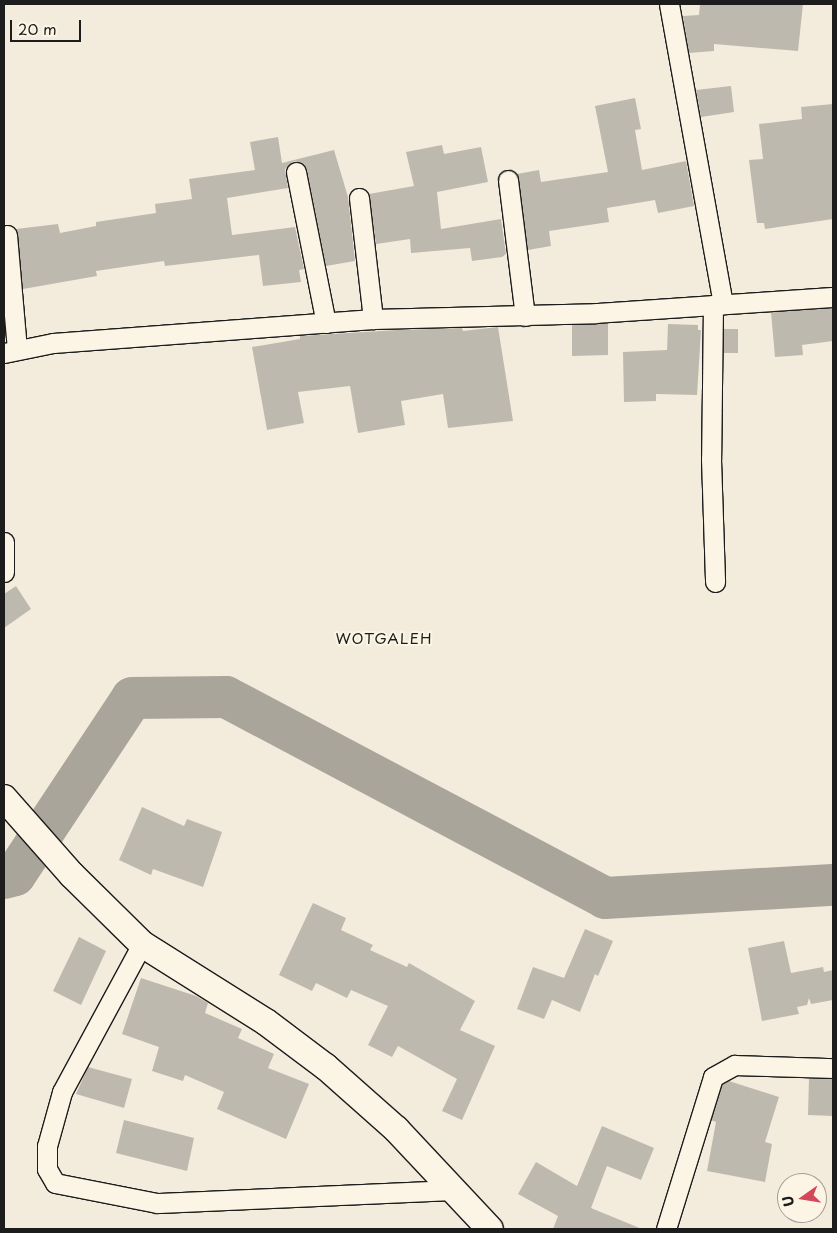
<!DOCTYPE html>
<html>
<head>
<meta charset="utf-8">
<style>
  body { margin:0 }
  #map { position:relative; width:837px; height:1233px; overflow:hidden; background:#f3ecdd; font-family:"Playpen Sans",sans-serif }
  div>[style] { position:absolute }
  .river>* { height:42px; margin:-21px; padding:0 21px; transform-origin:21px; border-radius:21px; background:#aaa59b }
  .building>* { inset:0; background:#beb9ae }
  .roads { filter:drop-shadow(1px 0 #1c1c1c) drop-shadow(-1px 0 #1c1c1c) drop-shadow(0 1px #1c1c1c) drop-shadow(0 -1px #1c1c1c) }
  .minor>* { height:19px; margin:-9.5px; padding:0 9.5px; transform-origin:9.5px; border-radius:9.5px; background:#fcf5e5 }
  .secondary>* { height:26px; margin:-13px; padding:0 13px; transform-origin:13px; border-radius:13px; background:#fcf5e5 }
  span { translate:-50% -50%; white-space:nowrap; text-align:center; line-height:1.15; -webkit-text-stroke:4px #fcf5e5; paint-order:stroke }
  .quarter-label { font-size:15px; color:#1c1c1c; letter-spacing:1px }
  .frame { position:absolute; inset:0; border:5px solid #1c1c1c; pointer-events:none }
  .north { position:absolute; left:777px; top:1173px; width:50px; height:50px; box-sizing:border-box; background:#fcf5e5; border:1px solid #a29e95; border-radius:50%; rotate:257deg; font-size:14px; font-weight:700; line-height:20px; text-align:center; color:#1c1c1c }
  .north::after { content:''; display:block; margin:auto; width:18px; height:22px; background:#d1495b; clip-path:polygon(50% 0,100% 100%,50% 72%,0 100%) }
  .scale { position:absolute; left:10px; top:20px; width:71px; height:22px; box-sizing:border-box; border:2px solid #1c1c1c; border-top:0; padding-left:6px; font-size:15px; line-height:18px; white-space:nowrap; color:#1c1c1c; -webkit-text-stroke:4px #fcf5e5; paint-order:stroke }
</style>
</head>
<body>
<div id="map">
  <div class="river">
    <i style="left:4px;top:878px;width:11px;rotate:-15deg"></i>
    <i style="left:15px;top:875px;width:212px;rotate:-56.5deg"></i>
    <i style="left:132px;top:698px;width:94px;rotate:-0.6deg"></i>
    <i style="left:226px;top:697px;width:429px;rotate:27.9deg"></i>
    <i style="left:605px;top:898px;width:228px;rotate:-3.3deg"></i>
  </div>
  <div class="building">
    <i style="clip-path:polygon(700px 4px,803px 4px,798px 51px,714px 44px,714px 51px,689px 53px,683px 16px,699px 15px)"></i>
    <i style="clip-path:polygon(731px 86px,734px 112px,701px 117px,696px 90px)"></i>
    <i style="clip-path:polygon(635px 98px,641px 129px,635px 130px,642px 170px,686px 161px,694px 206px,658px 213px,655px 200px,607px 208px,609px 222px,549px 231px,551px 246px,528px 250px,517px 174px,539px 170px,541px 182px,608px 172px,595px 106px)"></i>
    <i style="clip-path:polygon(833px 104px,833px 219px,765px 229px,764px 223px,757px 223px,749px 160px,763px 159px,759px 124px,802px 119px,801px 107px)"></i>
    <i style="clip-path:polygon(278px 137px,282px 163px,334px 150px,348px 197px,355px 261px,326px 266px,307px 170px,304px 164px,294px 161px,285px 169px,288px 188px,227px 198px,232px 235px,295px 227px,304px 269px,299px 270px,301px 282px,263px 286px,259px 255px,165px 266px,164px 261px,96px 271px,97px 276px,23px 289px,16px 229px,58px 224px,60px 233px,96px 226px,96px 222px,156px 213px,155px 204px,192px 199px,189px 179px,255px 170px,250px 142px)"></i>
    <i style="clip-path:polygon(442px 145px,444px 154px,481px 147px,488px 182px,437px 192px,441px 229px,501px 219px,506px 254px,502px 257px,472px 261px,470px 248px,411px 253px,410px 239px,376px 244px,369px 194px,414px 186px,406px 152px)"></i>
    <i style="clip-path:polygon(833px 308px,833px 341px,802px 345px,803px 355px,775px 357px,771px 312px)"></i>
    <i style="clip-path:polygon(608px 323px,608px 355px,572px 356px,572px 325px)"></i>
    <i style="clip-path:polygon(668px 324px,698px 325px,698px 330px,701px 330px,697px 395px,656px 394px,656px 401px,624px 402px,623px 352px,667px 350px)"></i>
    <i style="clip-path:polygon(498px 327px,513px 421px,448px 428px,443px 394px,401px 401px,405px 425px,358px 433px,350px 386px,298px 392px,304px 423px,267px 430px,252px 347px,300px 339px,300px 336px,397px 330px,462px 328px,463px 331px)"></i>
    <i style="clip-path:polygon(724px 329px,738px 329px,738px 353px,724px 353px)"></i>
    <i style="clip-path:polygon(16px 586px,31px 609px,4px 628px,4px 594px)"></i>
    <i style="clip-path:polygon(142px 807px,184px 826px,187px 819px,222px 832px,203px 887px,153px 869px,151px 875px,119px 860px)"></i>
    <i style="clip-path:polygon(313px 903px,346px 918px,341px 930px,373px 945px,370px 950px,407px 967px,409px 963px,475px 1001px,460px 1030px,495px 1046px,462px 1120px,442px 1111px,457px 1079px,398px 1046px,392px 1057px,368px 1045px,388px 1006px,351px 990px,347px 998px,316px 983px,312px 991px,279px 975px)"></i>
    <i style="clip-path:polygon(585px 929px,613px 941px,598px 976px,595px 974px,580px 1012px,552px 1000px,544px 1019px,517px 1009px,533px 967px,564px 978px)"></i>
    <i style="clip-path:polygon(79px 937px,106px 951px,81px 1005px,53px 991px)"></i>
    <i style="clip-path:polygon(784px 941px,791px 973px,823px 967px,824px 972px,833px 970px,833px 1000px,811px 1004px,809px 998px,807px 1005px,797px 1007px,799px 1014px,762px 1021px,748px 948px)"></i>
    <i style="clip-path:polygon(141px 978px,196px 996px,208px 1003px,205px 1013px,242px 1029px,238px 1038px,274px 1054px,268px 1068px,309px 1084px,286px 1139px,217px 1109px,224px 1092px,185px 1075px,183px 1081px,152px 1071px,159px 1047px,122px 1034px)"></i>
    <i style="clip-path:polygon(88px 1067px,132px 1079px,124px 1108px,76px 1094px)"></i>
    <i style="clip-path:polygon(809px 1079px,833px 1079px,833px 1116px,808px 1115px)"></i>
    <i style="clip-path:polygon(729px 1081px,779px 1097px,765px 1142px,772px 1144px,765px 1182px,707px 1171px,716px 1122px,711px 1120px,722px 1085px)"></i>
    <i style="clip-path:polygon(124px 1120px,194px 1138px,187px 1171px,116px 1153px)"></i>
    <i style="clip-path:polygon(602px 1126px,654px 1148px,641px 1180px,607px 1166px,591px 1208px,642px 1229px,553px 1229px,558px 1216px,518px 1194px,536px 1162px,577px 1186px)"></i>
  </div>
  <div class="roads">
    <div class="minor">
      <i style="left:669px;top:4px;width:305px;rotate:79.8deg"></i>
      <i style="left:296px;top:172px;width:154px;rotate:78.8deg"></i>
      <i style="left:508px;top:180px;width:137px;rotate:82.9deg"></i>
      <i style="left:359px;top:198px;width:122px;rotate:83.4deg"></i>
      <i style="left:7px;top:235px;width:114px;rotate:85deg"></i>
      <i style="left:713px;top:305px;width:154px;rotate:90.7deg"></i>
      <i style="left:711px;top:459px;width:123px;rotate:88.1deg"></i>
      <i style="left:4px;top:353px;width:50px;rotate:-11.5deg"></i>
      <i style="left:53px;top:343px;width:321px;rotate:-4.3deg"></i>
      <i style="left:373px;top:319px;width:223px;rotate:-1.5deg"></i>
      <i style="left:596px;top:313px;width:238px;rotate:-3.9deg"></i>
      <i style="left:4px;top:542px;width:30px;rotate:90deg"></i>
      <i style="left:142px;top:944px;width:168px;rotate:118.4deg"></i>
      <i style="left:62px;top:1092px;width:56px;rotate:105.5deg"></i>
      <i style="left:47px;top:1146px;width:23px;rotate:90deg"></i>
      <i style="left:47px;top:1169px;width:16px;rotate:60deg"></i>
      <i style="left:55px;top:1183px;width:104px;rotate:11.1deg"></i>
      <i style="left:157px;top:1203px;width:298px;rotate:-2.5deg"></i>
      <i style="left:666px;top:1229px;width:159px;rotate:-72.8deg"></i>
      <i style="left:713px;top:1077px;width:25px;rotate:-29deg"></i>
      <i style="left:735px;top:1065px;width:98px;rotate:1.8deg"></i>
    </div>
    <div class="secondary">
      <i style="left:4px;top:798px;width:103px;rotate:48.6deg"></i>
      <i style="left:72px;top:875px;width:98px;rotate:44.6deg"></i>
      <i style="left:142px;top:944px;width:146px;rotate:32.2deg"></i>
      <i style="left:266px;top:1022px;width:75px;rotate:36.9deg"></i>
      <i style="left:326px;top:1067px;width:94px;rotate:41.5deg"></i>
      <i style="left:396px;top:1129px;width:137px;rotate:46.8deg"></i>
    </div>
  </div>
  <div class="quarter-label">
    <span style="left:384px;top:638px">WOTGALEH</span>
  </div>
  <div class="frame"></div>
  <div class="north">U</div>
  <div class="scale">20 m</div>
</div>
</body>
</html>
